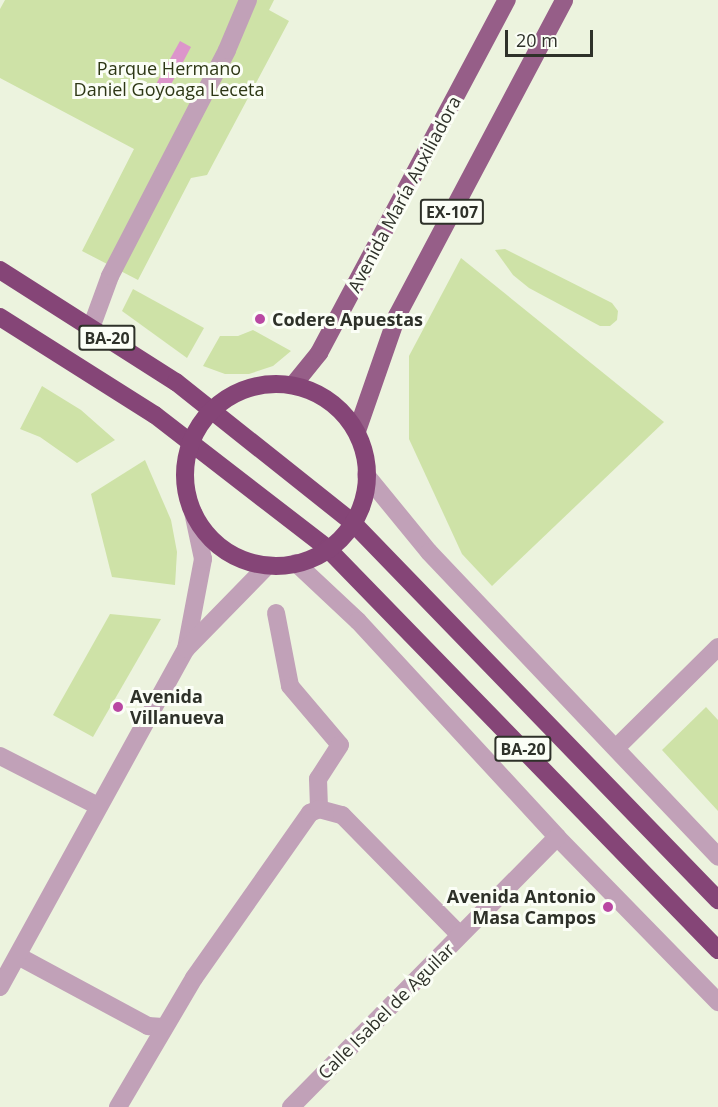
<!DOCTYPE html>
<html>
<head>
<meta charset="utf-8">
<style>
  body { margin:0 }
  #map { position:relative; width:718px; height:1107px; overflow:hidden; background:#ecf3de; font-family:"Open Sans",sans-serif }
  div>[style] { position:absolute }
  .green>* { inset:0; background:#cee2a7 }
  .water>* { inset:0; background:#dc95cb }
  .minor>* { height:18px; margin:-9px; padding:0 9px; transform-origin:9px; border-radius:9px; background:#c1a1b8 }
  .major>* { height:18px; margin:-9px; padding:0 9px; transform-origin:9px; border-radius:9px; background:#965e88 }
  .highway>* { height:18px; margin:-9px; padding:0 9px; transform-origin:9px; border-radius:9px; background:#854577 }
  .highway>.ring { margin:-9px; padding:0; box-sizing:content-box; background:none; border:18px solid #854577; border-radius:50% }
  .dots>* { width:16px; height:16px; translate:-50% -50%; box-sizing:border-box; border:3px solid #fbfef6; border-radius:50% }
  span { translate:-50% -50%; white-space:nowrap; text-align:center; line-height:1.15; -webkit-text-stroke:6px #fbfef6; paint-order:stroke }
  .shield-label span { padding:2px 4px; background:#fbfef6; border:2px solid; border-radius:4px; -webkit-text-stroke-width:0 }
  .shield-label { font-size:16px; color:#2e3129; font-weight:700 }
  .park-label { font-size:18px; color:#2d3715 }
  .street-label { font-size:18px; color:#2e3129 }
  .poi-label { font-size:18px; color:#2e3129; font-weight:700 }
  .left { translate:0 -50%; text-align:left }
  .right { translate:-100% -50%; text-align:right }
  .scale { position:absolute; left:505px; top:30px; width:88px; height:27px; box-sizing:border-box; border:3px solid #2e3129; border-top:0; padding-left:8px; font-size:18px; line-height:21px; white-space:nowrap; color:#2e3129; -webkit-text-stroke:4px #fbfef6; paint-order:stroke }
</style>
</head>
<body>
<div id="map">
  <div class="green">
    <i style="clip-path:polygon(5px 0,274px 0,269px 10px,289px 21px,207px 175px,191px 178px,138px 280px,82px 251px,134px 149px,0 78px,0 9px)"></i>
    <i style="clip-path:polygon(505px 249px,612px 303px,618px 311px,617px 320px,610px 326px,600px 326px,529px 288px,513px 275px,495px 250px)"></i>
    <i style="clip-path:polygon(461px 258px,664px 422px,492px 586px,462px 554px,409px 439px,409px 356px)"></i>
    <i style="clip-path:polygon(133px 289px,204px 328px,187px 358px,122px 311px)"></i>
    <i style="clip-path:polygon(253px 330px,291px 351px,273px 366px,249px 374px,225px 374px,203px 366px,220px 336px,238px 336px)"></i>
    <i style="clip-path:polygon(42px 386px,81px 410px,115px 440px,77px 463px,40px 437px,20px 429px)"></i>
    <i style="clip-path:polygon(145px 460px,171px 520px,177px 552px,175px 585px,112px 577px,91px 494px)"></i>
    <i style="clip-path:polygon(110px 614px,161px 619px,93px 737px,53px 715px)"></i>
    <i style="clip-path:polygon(706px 707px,718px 720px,718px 811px,662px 750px)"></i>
  </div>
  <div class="water">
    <i style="clip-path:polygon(180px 41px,191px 47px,167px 92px,155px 86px)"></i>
  </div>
  <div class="minor">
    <i style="left:91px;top:328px;width:55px;rotate:-69.9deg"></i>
    <i style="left:110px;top:276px;width:254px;rotate:-62.6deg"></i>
    <i style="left:227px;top:50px;width:54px;rotate:-67.2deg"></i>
    <i style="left:366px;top:475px;width:99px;rotate:50.7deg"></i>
    <i style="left:429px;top:552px;width:420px;rotate:46.5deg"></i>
    <i style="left:296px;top:563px;width:85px;rotate:43.1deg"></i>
    <i style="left:358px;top:621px;width:294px;rotate:47.3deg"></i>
    <i style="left:557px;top:837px;width:231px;rotate:45.7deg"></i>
    <i style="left:276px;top:613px;width:74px;rotate:79.1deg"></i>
    <i style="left:290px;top:686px;width:77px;rotate:49.7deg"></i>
    <i style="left:340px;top:745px;width:40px;rotate:122.9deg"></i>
    <i style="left:318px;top:779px;width:30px;rotate:88deg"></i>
    <i style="left:186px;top:649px;width:92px;rotate:-79.3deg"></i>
    <i style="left:203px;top:559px;width:48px;rotate:-102deg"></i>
    <i style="left:617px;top:747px;width:142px;rotate:-44.7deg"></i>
    <i style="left:0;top:756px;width:110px;rotate:27deg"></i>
    <i style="left:18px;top:956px;width:148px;rotate:28.3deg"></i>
    <i style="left:148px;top:1026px;width:15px;rotate:4deg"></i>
    <i style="left:0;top:987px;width:386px;rotate:-61.2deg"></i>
    <i style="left:186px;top:649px;width:113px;rotate:-45.7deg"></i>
    <i style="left:118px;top:1107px;width:150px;rotate:-59.5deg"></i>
    <i style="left:194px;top:978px;width:202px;rotate:-54.9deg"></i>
    <i style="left:310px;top:813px;width:10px;rotate:-24deg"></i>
    <i style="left:319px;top:809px;width:24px;rotate:15deg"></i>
    <i style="left:342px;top:815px;width:168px;rotate:45.5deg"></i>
    <i style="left:291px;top:1107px;width:379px;rotate:-45.4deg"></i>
  </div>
  <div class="major">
    <i style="left:294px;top:384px;width:40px;rotate:-51deg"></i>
    <i style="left:319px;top:353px;width:400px;rotate:-62deg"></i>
    <i style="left:357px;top:431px;width:122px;rotate:-70.8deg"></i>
    <i style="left:397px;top:316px;width:357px;rotate:-62.1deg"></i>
  </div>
  <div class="highway">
    <i style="left:0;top:270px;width:209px;rotate:32.5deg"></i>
    <i style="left:176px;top:382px;width:226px;rotate:38.5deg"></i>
    <i style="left:353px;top:523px;width:525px;rotate:45.93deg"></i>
    <i style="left:0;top:317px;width:183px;rotate:32.3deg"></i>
    <i style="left:155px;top:415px;width:217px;rotate:37.7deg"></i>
    <i style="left:327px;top:548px;width:561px;rotate:45.79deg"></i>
    <i class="ring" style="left:185px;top:384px;width:164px;height:164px"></i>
  </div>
  <div class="dots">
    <i style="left:260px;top:319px;background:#b948a3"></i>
    <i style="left:118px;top:707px;background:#b948a3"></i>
    <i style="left:608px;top:907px;background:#b948a3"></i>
  </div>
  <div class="shield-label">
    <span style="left:452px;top:212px">EX-107</span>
    <span style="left:107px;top:338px">BA-20</span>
    <span style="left:523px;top:749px">BA-20</span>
  </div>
  <div class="park-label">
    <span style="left:169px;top:79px">Parque Hermano<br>Daniel Goyoaga Leceta</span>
  </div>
  <div class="street-label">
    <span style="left:404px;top:194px;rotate:-62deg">Avenida María Auxiliadora</span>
    <span style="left:386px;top:1011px;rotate:-45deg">Calle Isabel de Aguilar</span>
  </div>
  <div class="poi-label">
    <span class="left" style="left:272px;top:319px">Codere Apuestas</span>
    <span class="left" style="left:130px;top:707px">Avenida<br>Villanueva</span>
    <span class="right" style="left:596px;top:907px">Avenida Antonio<br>Masa Campos</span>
  </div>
  <div class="scale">20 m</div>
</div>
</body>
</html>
